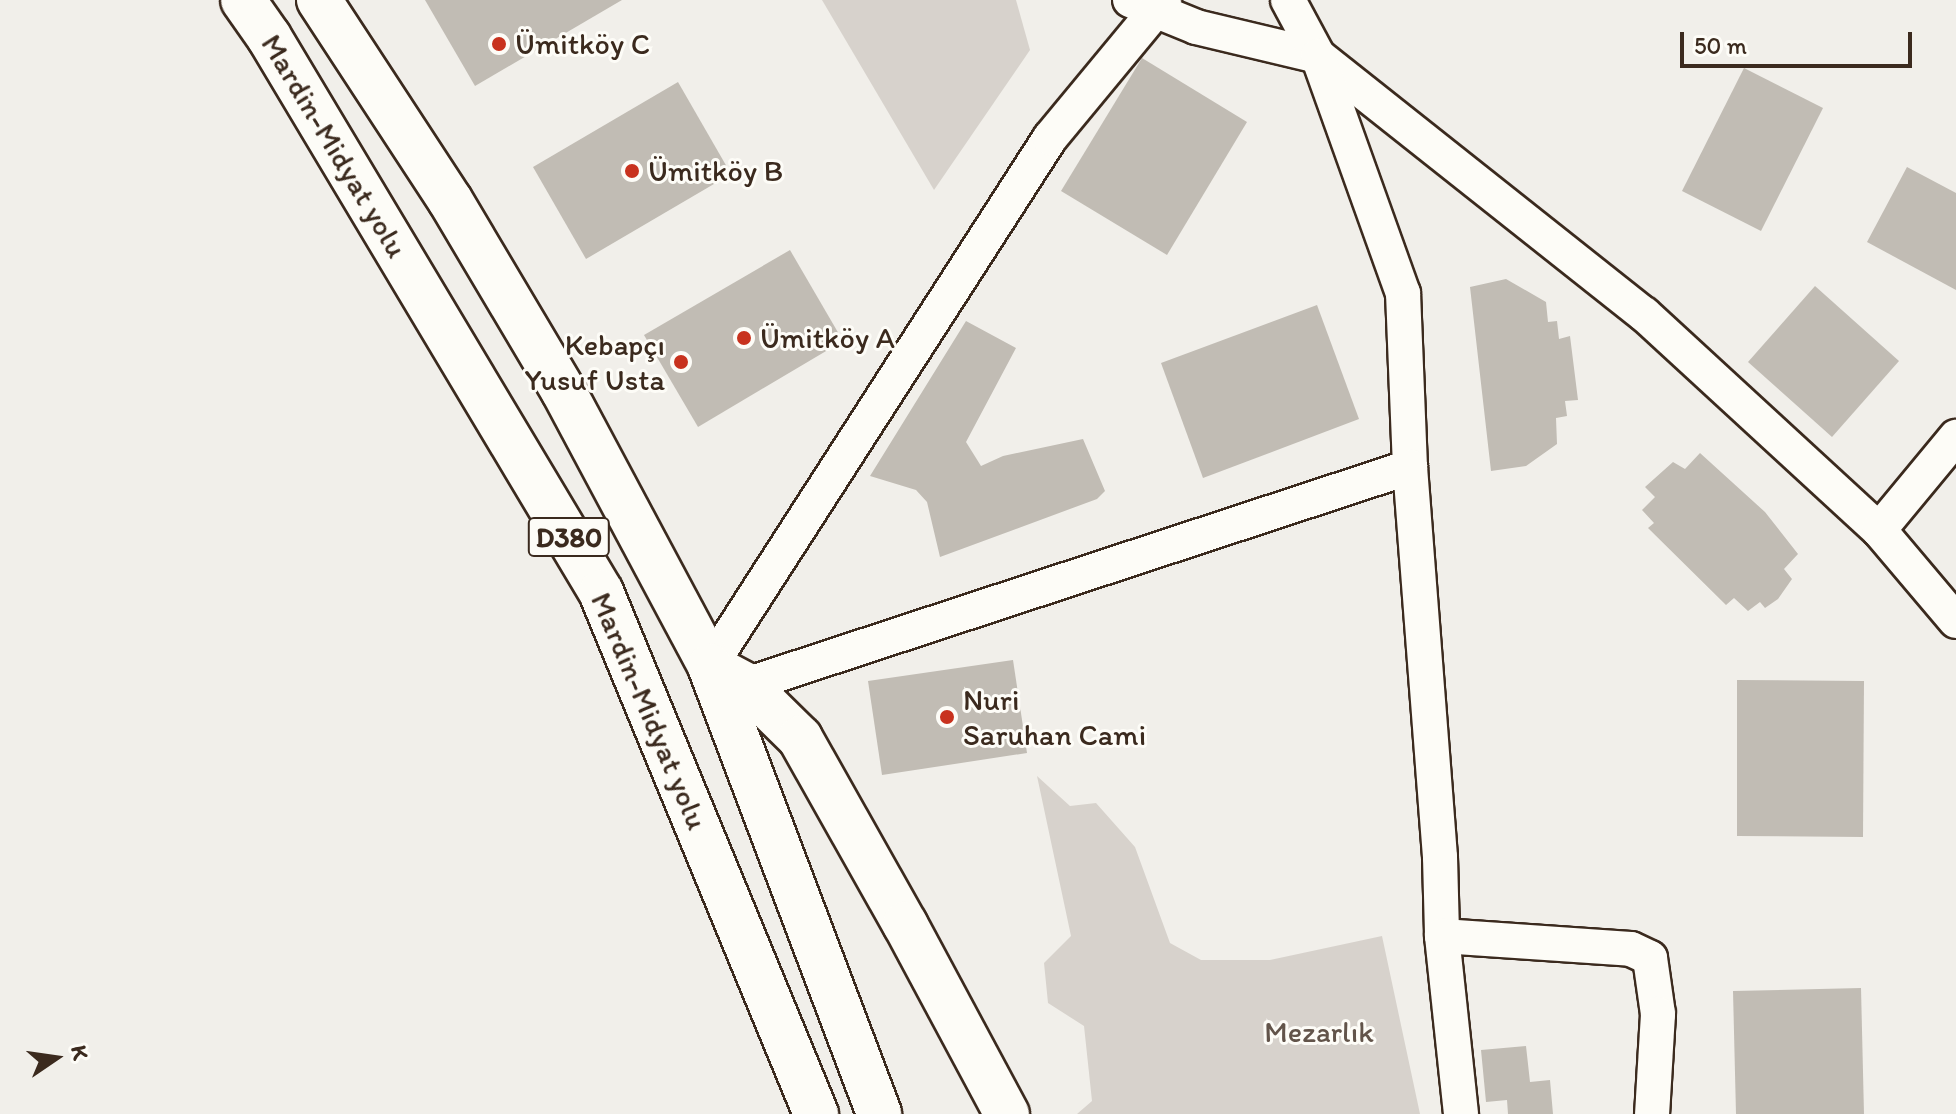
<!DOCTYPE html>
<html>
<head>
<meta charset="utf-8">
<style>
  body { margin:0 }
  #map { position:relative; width:1956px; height:1114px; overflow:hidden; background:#f1efea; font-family:Itim,sans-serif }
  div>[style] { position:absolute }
  .green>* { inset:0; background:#d7d2cc }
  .building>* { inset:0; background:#c1bcb4 }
  .roads { filter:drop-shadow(2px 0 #3b2a1e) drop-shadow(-2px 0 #3b2a1e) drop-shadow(0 2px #3b2a1e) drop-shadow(0 -2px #3b2a1e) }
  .street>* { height:34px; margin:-17px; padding:0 17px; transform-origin:17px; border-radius:17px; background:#fdfcf7 }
  .secondary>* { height:44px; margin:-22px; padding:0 22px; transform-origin:22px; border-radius:22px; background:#fdfcf7 }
  .highway>* { height:44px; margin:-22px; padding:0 22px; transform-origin:22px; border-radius:22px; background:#fdfcf7 }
  .dots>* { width:22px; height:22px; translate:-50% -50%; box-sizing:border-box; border:4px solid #fdfcf7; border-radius:50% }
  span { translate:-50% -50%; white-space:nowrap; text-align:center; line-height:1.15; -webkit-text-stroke:6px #fdfcf7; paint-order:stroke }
  .shield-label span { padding:2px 6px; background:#fdfcf7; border:2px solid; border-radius:6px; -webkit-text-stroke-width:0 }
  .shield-label { font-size:28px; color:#3b2a1e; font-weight:700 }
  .poi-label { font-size:30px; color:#3b2a1e }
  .left { translate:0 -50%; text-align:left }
  .right { translate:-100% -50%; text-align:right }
  .street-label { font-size:30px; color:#3b2a1e }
  .park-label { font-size:30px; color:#62544a }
  .north { position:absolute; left:16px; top:1018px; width:80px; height:80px; -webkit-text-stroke:6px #fdfcf7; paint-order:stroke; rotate:77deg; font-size:22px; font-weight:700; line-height:32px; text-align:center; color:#3b2a1e }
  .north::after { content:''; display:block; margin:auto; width:28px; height:36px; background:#3b2a1e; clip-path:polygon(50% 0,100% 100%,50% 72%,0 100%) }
  .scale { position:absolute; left:1680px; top:32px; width:232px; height:36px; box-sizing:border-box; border:4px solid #3b2a1e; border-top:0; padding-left:10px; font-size:24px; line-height:28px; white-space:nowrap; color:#3b2a1e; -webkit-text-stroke:6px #fdfcf7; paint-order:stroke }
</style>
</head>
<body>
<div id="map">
  <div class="green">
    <i style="clip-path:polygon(822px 0,1016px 0,1030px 50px,934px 190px)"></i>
    <i style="clip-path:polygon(1037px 776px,1070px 806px,1096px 803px,1135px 847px,1170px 943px,1201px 960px,1270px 960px,1382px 936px,1420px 1114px,1077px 1114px,1092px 1101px,1084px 1026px,1048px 1003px,1044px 963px,1071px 936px)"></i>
  </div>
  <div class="building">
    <i style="clip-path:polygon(425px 0,622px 0,475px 86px)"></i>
    <i style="clip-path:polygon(1142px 58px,1247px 122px,1167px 255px,1061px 191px)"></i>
    <i style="clip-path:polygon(1744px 68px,1823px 108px,1761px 231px,1682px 191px)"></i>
    <i style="clip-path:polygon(678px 82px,731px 174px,586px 259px,533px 167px)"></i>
    <i style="clip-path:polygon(1907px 167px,1956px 193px,1956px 290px,1867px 242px)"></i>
    <i style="clip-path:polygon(790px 250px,843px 341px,698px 427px,644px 335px)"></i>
    <i style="clip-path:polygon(1506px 279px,1546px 302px,1548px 322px,1557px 321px,1559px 339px,1570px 336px,1578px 400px,1565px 401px,1567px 416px,1556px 418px,1557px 444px,1526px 466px,1491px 471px,1470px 287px)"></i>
    <i style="clip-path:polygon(1815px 286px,1899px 361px,1832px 437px,1748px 362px)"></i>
    <i style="clip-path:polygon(1317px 305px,1359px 419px,1203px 478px,1161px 363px)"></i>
    <i style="clip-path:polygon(966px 321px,1016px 348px,966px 442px,981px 466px,1003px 456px,1083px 439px,1105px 491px,1097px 499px,940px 557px,927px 502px,916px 490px,870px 476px)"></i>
    <i style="clip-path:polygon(1700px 453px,1765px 512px,1798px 554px,1784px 569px,1792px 579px,1778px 599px,1765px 608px,1760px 602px,1748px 611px,1734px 598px,1726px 605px,1648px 528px,1654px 523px,1642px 510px,1655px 497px,1645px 487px,1673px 462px,1685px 469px)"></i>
    <i style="clip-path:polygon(1013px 660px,1027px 753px,882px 775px,868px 681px)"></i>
    <i style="clip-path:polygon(1737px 680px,1864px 681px,1863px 837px,1737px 836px)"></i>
    <i style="clip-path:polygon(1861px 988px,1864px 1114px,1736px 1114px,1733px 991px)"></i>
    <i style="clip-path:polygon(1526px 1046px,1530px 1082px,1550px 1080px,1553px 1114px,1508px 1114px,1507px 1100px,1486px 1102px,1481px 1050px)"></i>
  </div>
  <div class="roads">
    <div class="street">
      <i style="left:1130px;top:0;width:71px;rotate:22.2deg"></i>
      <i style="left:1196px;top:27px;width:125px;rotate:13.4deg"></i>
      <i style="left:1318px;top:56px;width:416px;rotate:38.4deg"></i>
      <i style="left:1644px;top:314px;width:319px;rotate:42.6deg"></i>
      <i style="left:1879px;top:530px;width:119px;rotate:49.8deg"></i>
      <i style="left:1288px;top:0;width:64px;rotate:61.8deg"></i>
      <i style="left:1318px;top:56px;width:252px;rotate:70.3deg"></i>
      <i style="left:1403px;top:293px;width:174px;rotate:87.7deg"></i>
      <i style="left:1410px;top:467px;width:391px;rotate:85.6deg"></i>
      <i style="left:1440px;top:857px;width:79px;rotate:88.5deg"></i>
      <i style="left:1442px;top:936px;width:179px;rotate:83.9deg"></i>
      <i style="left:1879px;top:530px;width:121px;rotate:-50.4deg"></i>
      <i style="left:710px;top:666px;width:628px;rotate:-57.22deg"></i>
      <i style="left:1050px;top:138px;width:179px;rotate:-50.4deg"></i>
      <i style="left:746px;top:685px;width:699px;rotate:-18.18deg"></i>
      <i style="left:1442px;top:936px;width:189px;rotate:3.9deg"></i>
      <i style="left:1631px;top:949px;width:21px;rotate:25deg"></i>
      <i style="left:1650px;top:958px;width:57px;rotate:81.9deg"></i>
      <i style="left:1658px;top:1014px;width:100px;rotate:93.4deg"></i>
    </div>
    <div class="secondary">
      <i style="left:710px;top:666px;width:41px;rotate:27.8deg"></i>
      <i style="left:746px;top:685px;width:76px;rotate:44.5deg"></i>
      <i style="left:800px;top:738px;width:214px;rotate:60.6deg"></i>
      <i style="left:905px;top:924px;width:216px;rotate:61.8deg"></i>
    </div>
    <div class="highway">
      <i style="left:243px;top:0;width:45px;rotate:54.9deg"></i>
      <i style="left:269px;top:37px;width:647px;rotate:59.11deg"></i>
      <i style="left:601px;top:592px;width:565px;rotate:67.61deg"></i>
      <i style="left:319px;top:0;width:239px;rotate:56.8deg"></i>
      <i style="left:450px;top:200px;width:223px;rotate:59.3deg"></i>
      <i style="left:564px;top:392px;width:310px;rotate:61.9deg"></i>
      <i style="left:710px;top:666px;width:479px;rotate:69.3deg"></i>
    </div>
  </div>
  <div class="dots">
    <i style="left:499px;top:44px;background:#c8321e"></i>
    <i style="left:632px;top:171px;background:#c8321e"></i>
    <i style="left:744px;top:338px;background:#c8321e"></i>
    <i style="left:681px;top:362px;background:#c8321e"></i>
    <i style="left:947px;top:717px;background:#c8321e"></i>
  </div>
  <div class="shield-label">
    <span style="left:569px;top:537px">D380</span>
  </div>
  <div class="poi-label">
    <span class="left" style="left:515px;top:44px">Ümitköy C</span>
    <span class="left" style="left:648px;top:171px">Ümitköy B</span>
    <span class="left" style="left:760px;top:338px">Ümitköy A</span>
    <span class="right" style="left:665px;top:362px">Kebapçı<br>Yusuf Usta</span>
    <span class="left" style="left:963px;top:717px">Nuri<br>Saruhan Cami</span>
  </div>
  <div class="street-label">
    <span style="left:334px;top:146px;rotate:59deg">Mardin-Midyat yolu</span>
    <span style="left:649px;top:711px;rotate:67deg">Mardin-Midyat yolu</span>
  </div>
  <div class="park-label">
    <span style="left:1319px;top:1032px">Mezarlık</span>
  </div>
  <div class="north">K</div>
  <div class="scale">50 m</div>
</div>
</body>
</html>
